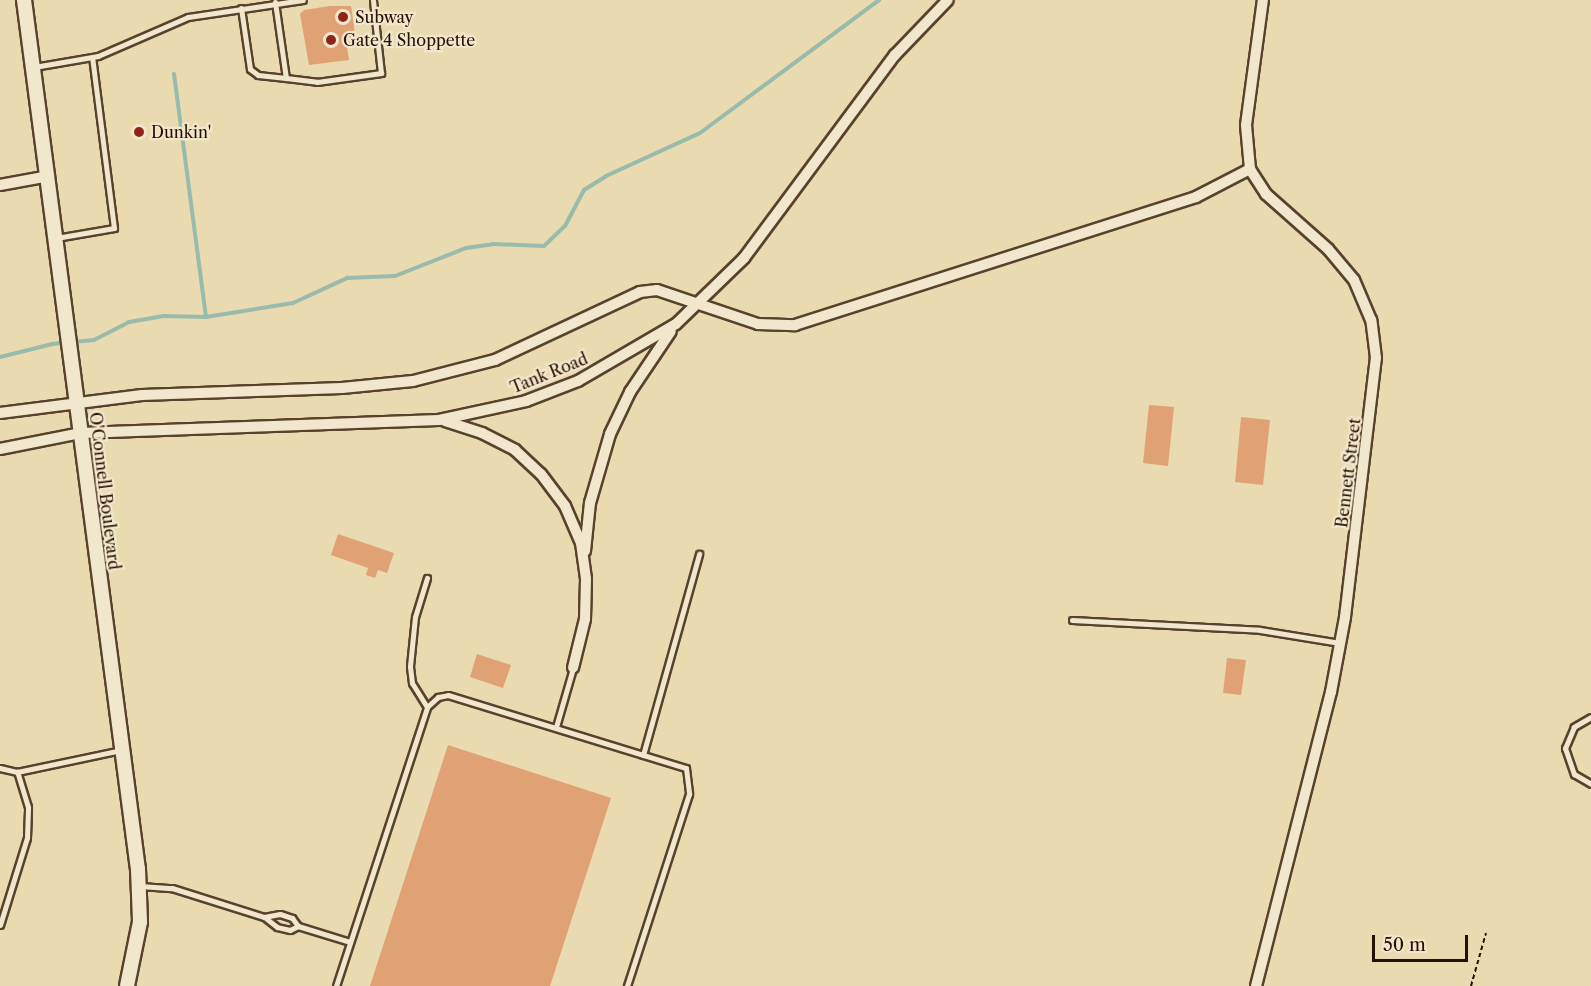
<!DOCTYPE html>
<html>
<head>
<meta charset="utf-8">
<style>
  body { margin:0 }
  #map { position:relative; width:1591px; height:986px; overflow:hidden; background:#eadab0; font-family:"Libre Caslon Text",serif }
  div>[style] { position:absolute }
  .stream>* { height:4px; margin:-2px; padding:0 2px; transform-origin:2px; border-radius:2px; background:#98bbac }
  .building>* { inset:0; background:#e0a175 }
  .path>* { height:2px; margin-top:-1px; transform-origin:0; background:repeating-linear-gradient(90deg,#271002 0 4.5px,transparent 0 7.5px) }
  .roads { filter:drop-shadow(2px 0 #58422e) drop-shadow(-2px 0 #58422e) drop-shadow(0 2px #58422e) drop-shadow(0 -2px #58422e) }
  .service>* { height:5px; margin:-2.5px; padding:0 2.5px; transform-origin:2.5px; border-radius:2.5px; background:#f1e7cc }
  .minor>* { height:10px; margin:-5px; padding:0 5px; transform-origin:5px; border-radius:5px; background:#f1e7cc }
  .tertiary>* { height:14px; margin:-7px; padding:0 7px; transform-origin:7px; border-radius:7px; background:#f1e7cc }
  .dots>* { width:16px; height:16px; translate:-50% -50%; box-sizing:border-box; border:3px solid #f1e7cc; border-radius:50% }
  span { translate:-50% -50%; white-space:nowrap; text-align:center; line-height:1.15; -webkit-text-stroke:4.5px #f1e7cc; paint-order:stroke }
  .poi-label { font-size:16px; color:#271002 }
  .left { translate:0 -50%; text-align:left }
  .street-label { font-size:16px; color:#271002 }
  .scale { position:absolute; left:1372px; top:935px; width:96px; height:27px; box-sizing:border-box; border:3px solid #271002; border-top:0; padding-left:8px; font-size:18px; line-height:21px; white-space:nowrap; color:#271002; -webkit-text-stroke:4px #f1e7cc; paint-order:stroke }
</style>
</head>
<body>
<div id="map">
  <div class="stream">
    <i style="left:174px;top:74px;width:245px;rotate:82.5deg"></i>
    <i style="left:0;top:357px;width:54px;rotate:-14deg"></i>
    <i style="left:52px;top:344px;width:42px;rotate:-5.4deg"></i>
    <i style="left:94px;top:340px;width:39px;rotate:-27deg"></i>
    <i style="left:129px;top:322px;width:35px;rotate:-10deg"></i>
    <i style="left:163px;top:316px;width:43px;rotate:1.3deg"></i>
    <i style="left:206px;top:317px;width:88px;rotate:-9.1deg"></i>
    <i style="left:293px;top:303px;width:60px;rotate:-24.8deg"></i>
    <i style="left:347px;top:278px;width:48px;rotate:-2.4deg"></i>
    <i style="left:395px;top:276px;width:76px;rotate:-21.5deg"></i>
    <i style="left:466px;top:248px;width:27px;rotate:-8deg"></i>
    <i style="left:493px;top:244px;width:51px;rotate:2.2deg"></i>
    <i style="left:544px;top:246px;width:29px;rotate:-44deg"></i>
    <i style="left:565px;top:226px;width:41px;rotate:-62.2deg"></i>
    <i style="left:584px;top:190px;width:26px;rotate:-32deg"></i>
    <i style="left:606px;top:176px;width:103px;rotate:-24.6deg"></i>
    <i style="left:700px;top:133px;width:223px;rotate:-36.6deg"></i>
  </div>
  <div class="building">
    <i style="clip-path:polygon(330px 6px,351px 6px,357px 46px,347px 47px,349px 60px,309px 65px,300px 14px,304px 10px)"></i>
    <i style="clip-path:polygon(1149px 405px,1174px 407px,1168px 466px,1143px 463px)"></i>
    <i style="clip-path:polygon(1241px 417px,1270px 420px,1263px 485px,1235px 482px)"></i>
    <i style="clip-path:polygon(338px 534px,394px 553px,387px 573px,378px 570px,375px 578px,366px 575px,368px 568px,331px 555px)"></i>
    <i style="clip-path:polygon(477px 654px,511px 665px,503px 688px,470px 677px)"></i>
    <i style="clip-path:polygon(1227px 658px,1246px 660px,1241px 695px,1223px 693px)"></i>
    <i style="clip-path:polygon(448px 745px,611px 798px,550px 986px,370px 986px)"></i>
  </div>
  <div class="path">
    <i style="left:1471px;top:986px;width:55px;rotate:-74.2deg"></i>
  </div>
  <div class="roads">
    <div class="service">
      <i style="left:275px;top:2px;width:77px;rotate:81.8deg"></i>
      <i style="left:286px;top:78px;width:31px;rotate:7deg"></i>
      <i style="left:317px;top:82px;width:65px;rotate:-8deg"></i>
      <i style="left:381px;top:73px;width:73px;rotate:-96.3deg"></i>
      <i style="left:241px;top:8px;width:62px;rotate:81.6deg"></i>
      <i style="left:250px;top:69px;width:10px;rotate:37deg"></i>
      <i style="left:258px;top:75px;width:28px;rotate:6deg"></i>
      <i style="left:34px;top:67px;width:65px;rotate:-9.8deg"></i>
      <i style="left:98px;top:56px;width:98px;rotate:-23.4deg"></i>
      <i style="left:188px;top:17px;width:116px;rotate:-8.4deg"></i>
      <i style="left:56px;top:238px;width:59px;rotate:-9.8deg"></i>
      <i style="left:114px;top:228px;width:172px;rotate:-97.3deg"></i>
      <i style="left:1072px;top:620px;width:188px;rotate:3deg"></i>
      <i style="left:1260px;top:630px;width:81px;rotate:9.2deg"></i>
      <i style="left:427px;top:707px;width:28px;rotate:-122deg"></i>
      <i style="left:412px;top:683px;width:17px;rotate:-97deg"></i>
      <i style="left:410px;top:666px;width:49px;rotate:-84.2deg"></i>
      <i style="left:415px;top:617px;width:41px;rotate:-72.9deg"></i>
      <i style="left:1591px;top:717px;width:20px;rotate:150deg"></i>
      <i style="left:1574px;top:727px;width:23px;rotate:113deg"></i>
      <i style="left:1565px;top:748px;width:28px;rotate:71deg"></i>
      <i style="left:1574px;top:774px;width:20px;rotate:30deg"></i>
      <i style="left:556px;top:727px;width:61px;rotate:-73.9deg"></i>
      <i style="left:643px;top:755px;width:209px;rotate:-74.4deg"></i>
      <i style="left:0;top:768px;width:17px;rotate:13deg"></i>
      <i style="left:17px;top:772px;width:106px;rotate:-11.9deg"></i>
      <i style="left:140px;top:886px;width:32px;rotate:4deg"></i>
      <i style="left:172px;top:888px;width:96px;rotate:17.5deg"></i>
      <i style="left:0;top:925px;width:91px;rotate:-72.8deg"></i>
      <i style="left:27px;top:838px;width:31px;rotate:-88deg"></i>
      <i style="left:28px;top:807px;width:37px;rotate:-107deg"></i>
      <i style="left:298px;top:926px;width:9px;rotate:153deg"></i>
      <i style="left:290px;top:930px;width:13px;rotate:-167deg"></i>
      <i style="left:277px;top:927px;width:16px;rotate:-142deg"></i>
      <i style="left:264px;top:917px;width:16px;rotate:-11deg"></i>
      <i style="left:280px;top:914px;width:13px;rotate:18deg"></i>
      <i style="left:292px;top:918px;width:10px;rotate:53deg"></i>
      <i style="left:298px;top:926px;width:54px;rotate:17.1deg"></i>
      <i style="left:336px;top:986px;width:293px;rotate:-71.9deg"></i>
      <i style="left:427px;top:707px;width:15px;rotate:-42deg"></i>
      <i style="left:438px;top:697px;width:10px;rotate:-11deg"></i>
      <i style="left:448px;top:695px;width:249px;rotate:17.1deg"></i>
      <i style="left:686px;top:768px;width:26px;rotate:83deg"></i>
      <i style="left:689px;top:794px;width:202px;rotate:107.9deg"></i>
    </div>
    <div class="minor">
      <i style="left:0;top:185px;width:50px;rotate:-10.4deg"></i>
      <i style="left:0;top:413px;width:143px;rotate:-7.2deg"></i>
      <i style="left:142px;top:395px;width:200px;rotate:-2deg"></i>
      <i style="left:342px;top:388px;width:71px;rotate:-5.6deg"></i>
      <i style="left:413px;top:381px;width:85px;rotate:-14.4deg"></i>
      <i style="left:495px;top:360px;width:160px;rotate:-25.1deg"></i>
      <i style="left:640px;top:292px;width:17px;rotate:-7deg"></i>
      <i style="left:657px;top:290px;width:107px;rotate:18.6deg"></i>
      <i style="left:758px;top:324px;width:37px;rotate:2deg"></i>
      <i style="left:795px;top:325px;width:421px;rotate:-17.7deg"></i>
      <i style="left:1196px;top:197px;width:61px;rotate:-27.4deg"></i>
      <i style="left:445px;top:421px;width:39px;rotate:18deg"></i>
      <i style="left:482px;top:433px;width:37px;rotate:27deg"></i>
      <i style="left:515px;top:450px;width:35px;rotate:43deg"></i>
      <i style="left:541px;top:474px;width:40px;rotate:53deg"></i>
      <i style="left:565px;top:506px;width:40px;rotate:66.6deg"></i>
      <i style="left:581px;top:543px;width:36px;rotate:82deg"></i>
      <i style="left:586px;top:579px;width:40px;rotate:91.4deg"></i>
      <i style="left:585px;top:619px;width:50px;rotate:103.8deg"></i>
      <i style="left:0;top:449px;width:83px;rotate:-11.2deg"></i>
      <i style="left:81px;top:433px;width:358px;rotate:-2.1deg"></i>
      <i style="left:439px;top:420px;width:89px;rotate:-12.3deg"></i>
      <i style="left:526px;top:401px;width:56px;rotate:-21deg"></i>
      <i style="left:578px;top:381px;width:113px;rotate:-30.2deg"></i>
      <i style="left:676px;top:324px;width:95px;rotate:-44.1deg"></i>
      <i style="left:744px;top:258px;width:253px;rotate:-53.4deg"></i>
      <i style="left:895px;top:55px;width:76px;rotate:-46.1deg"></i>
      <i style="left:585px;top:551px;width:48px;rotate:-84.1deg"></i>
      <i style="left:590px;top:503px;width:72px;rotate:-73.8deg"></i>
      <i style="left:610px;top:434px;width:47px;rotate:-64.5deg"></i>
      <i style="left:630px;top:392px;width:73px;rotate:-56.1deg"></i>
      <i style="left:1256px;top:986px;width:303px;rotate:-75.7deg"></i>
      <i style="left:1331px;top:692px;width:76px;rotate:-79.4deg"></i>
      <i style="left:1345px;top:617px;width:261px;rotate:-83.2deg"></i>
      <i style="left:1376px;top:358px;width:38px;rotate:-97deg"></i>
      <i style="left:1371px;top:320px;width:43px;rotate:-113deg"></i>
      <i style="left:1354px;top:280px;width:40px;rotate:-130deg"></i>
      <i style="left:1328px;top:249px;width:83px;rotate:-138.4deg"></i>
      <i style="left:1266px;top:194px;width:30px;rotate:-123deg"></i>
      <i style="left:1250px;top:169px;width:44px;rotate:-95.2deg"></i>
      <i style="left:1246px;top:125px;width:126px;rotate:-82.3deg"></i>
    </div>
    <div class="tertiary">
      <i style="left:24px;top:0;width:876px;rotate:82.53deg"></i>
      <i style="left:138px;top:869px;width:53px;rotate:87.8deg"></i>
      <i style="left:140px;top:922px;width:65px;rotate:101.5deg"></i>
    </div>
  </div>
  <div class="dots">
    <i style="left:343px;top:17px;background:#8f2418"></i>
    <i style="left:331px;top:40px;background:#8f2418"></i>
    <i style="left:139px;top:132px;background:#8f2418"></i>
  </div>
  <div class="poi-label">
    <span class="left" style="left:355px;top:17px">Subway</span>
    <span class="left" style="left:343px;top:40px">Gate 4 Shoppette</span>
    <span class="left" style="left:151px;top:132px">Dunkin'</span>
  </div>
  <div class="street-label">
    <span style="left:549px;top:373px;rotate:-22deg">Tank Road</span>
    <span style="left:1348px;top:473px;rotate:-83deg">Bennett Street</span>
    <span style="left:105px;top:491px;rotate:83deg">O'Connell Boulevard</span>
  </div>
  <div class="scale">50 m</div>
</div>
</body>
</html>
